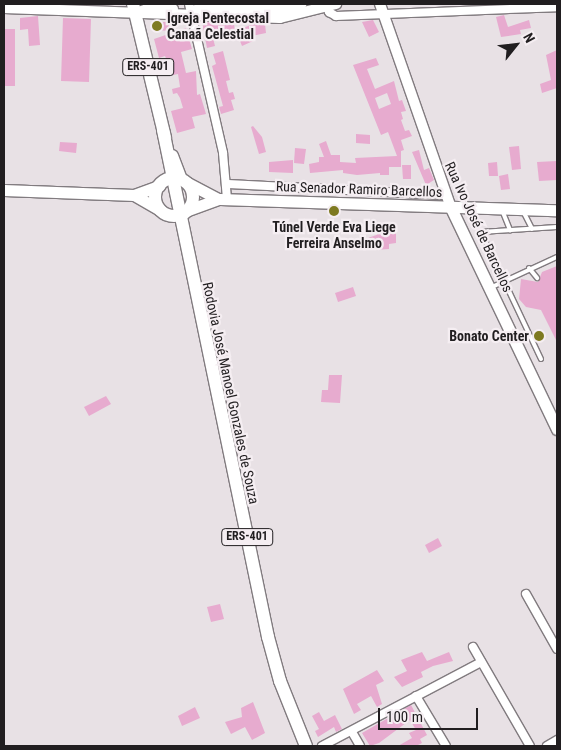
<!DOCTYPE html>
<html>
<head>
<meta charset="utf-8">
<style>
  body { margin:0 }
  #map { position:relative; width:561px; height:750px; overflow:hidden; background:#e8e1e5; font-family:"Roboto Condensed",sans-serif }
  div>[style] { position:absolute }
  .building>* { inset:0; background:#e7abcf }
  .roads { filter:drop-shadow(1px 0 #817b7f) drop-shadow(-1px 0 #817b7f) drop-shadow(0 1px #817b7f) drop-shadow(0 -1px #817b7f) }
  .service>* { height:4px; margin:-2px; padding:0 2px; transform-origin:2px; border-radius:2px; background:#fff }
  .minor>* { height:8px; margin:-4px; padding:0 4px; transform-origin:4px; border-radius:4px; background:#fff }
  .tertiary>* { height:10px; margin:-5px; padding:0 5px; transform-origin:5px; border-radius:5px; background:#fff }
  .secondary>* { height:11px; margin:-5.5px; padding:0 5.5px; transform-origin:5.5px; border-radius:5.5px; background:#fff }
  .primary>* { height:12px; margin:-6px; padding:0 6px; transform-origin:6px; border-radius:6px; background:#fff }
  .primary>.ring { margin:-6px; padding:0; box-sizing:content-box; background:none; border:12px solid #fff; border-radius:50% }
  .dots>* { width:14px; height:14px; translate:-50% -50%; box-sizing:border-box; border:2px solid #f5eef2; border-radius:50% }
  span { translate:-50% -50%; white-space:nowrap; text-align:center; line-height:1.15; -webkit-text-stroke:4.5px #f5eef2; paint-order:stroke }
  .shield-label span { padding:1px 4px; background:#f5eef2; border:1px solid; border-radius:4px; -webkit-text-stroke-width:0 }
  .shield-label { font-size:12px; color:#211e20; font-weight:700 }
  .poi-label { font-size:14px; color:#211e20; font-weight:700 }
  .left { translate:0 -50%; text-align:left }
  .right { translate:-100% -50%; text-align:right }
  .street-label { font-size:14px; color:#211e20 }
  .frame { position:absolute; inset:0; border:5px solid #211e20; pointer-events:none }
  .north { position:absolute; left:491px; top:20px; width:50px; height:50px; -webkit-text-stroke:4px #f5eef2; paint-order:stroke; rotate:61deg; font-size:14px; font-weight:700; line-height:20px; text-align:center; color:#211e20 }
  .north::after { content:''; display:block; margin:auto; width:18px; height:22px; background:#211e20; clip-path:polygon(50% 0,100% 100%,50% 72%,0 100%) }
  .scale { position:absolute; left:378px; top:708px; width:100px; height:22px; box-sizing:border-box; border:2px solid #211e20; border-top:0; padding-left:6px; font-size:15px; line-height:18px; white-space:nowrap; color:#211e20; -webkit-text-stroke:4px #f5eef2; paint-order:stroke }
</style>
</head>
<body>
<div id="map">
  <div class="building">
    <i style="clip-path:polygon(504px 15px,508px 27px,529px 20px,531px 28px,520px 30px,521px 34px,501px 37px,496px 17px)"></i>
    <i style="clip-path:polygon(38px 16px,40px 45px,29px 46px,28px 29px,20px 30px,20px 18px)"></i>
    <i style="clip-path:polygon(63px 18px,91px 19px,89px 82px,61px 81px)"></i>
    <i style="clip-path:polygon(373px 20px,379px 32px,369px 37px,362px 22px)"></i>
    <i style="clip-path:polygon(153px 22px,173px 22px,173px 31px,153px 30px)"></i>
    <i style="clip-path:polygon(202px 22px,234px 23px,235px 34px,212px 34px,215px 46px,207px 48px)"></i>
    <i style="clip-path:polygon(253px 24px,265px 24px,266px 33px,251px 36px,253px 41px,242px 46px,236px 31px)"></i>
    <i style="clip-path:polygon(186px 28px,192px 49px,181px 52px,186px 73px,196px 71px,197px 95px,200px 94px,206px 114px,192px 117px,195px 128px,177px 133px,171px 111px,183px 108px,180px 98px,177px 93px,173px 94px,172px 89px,180px 87px,178px 74px,173px 75px,165px 56px,159px 58px,154px 39px)"></i>
    <i style="clip-path:polygon(4px 29px,15px 29px,15px 86px,4px 86px)"></i>
    <i style="clip-path:polygon(557px 50px,557px 88px,542px 93px,540px 84px,551px 80px,546px 55px)"></i>
    <i style="clip-path:polygon(223px 51px,230px 80px,226px 81px,229px 93px,233px 92px,235px 99px,231px 100px,234px 110px,221px 114px,219px 107px,223px 106px,212px 66px,216px 64px,213px 54px)"></i>
    <i style="clip-path:polygon(evenodd,376px 58px,379px 65px,367px 69px,375px 89px,394px 81px,399px 101px,402px 100px,406px 111px,401px 112px,403px 119px,401px 120px,405px 131px,409px 130px,412px 136px,401px 140px,404px 150px,401px 151px,401px 167px,389px 167px,389px 175px,380px 175px,380px 173px,357px 175px,343px 173px,343px 170px,310px 173px,309px 164px,319px 162px,319px 157px,324px 157px,319px 144px,326px 141px,331px 155px,340px 155px,340px 162px,356px 163px,355px 158px,397px 156px,388px 132px,381px 135px,353px 65px,376px 58px,387px 93px,391px 104px,379px 109px,375px 98px,387px 93px)"></i>
    <i style="clip-path:polygon(253px 126px,262px 137px,266px 152px,259px 154px,251px 127px)"></i>
    <i style="clip-path:polygon(356px 134px,370px 135px,370px 144px,356px 143px)"></i>
    <i style="clip-path:polygon(60px 142px,77px 143px,76px 153px,59px 151px)"></i>
    <i style="clip-path:polygon(519px 146px,521px 169px,512px 170px,509px 147px)"></i>
    <i style="clip-path:polygon(295px 148px,306px 149px,304px 164px,294px 163px)"></i>
    <i style="clip-path:polygon(419px 150px,424px 170px,429px 168px,434px 180px,426px 185px,412px 152px)"></i>
    <i style="clip-path:polygon(293px 160px,293px 173px,269px 172px,269px 162px)"></i>
    <i style="clip-path:polygon(557px 161px,557px 180px,539px 181px,537px 162px)"></i>
    <i style="clip-path:polygon(497px 162px,498px 176px,489px 176px,488px 163px)"></i>
    <i style="clip-path:polygon(402px 165px,411px 165px,411px 179px,403px 179px)"></i>
    <i style="clip-path:polygon(508px 174px,510px 189px,501px 190px,499px 176px)"></i>
    <i style="clip-path:polygon(382px 225px,389px 225px,389px 232px,396px 232px,396px 243px,389px 244px,389px 249px,373px 250px,368px 238px,382px 233px)"></i>
    <i style="clip-path:polygon(557px 266px,557px 342px,541px 310px,526px 307px,519px 299px,521px 279px,538px 282px,542px 272px)"></i>
    <i style="clip-path:polygon(353px 287px,356px 296px,338px 302px,335px 293px)"></i>
    <i style="clip-path:polygon(329px 375px,342px 375px,340px 403px,321px 402px,322px 390px,328px 390px)"></i>
    <i style="clip-path:polygon(106px 396px,111px 404px,89px 416px,84px 407px)"></i>
    <i style="clip-path:polygon(438px 538px,442px 546px,429px 553px,425px 545px)"></i>
    <i style="clip-path:polygon(220px 604px,224px 619px,211px 622px,207px 607px)"></i>
    <i style="clip-path:polygon(422px 652px,427px 661px,449px 652px,453px 661px,433px 666px,421px 672px,423px 677px,402px 687px,394px 677px,407px 671px,401px 660px)"></i>
    <i style="clip-path:polygon(377px 670px,384px 681px,376px 685px,382px 704px,377px 707px,371px 696px,357px 704px,361px 710px,354px 714px,343px 689px)"></i>
    <i style="clip-path:polygon(253px 702px,265px 733px,252px 740px,245px 727px,231px 734px,225px 722px,242px 717px,241px 708px)"></i>
    <i style="clip-path:polygon(411px 705px,427px 735px,420px 739px,422px 743px,416px 746px,398px 746px,412px 738px,409px 733px,416px 730px,410px 720px,379px 743px,370px 746px,362px 733px)"></i>
    <i style="clip-path:polygon(195px 707px,200px 718px,182px 726px,178px 716px)"></i>
    <i style="clip-path:polygon(319px 712px,324px 721px,335px 715px,342px 729px,336px 732px,334px 727px,318px 737px,315px 731px,319px 729px,312px 716px)"></i>
  </div>
  <div class="roads">
    <div class="service">
      <i style="left:502px;top:210px;width:22px;rotate:68deg"></i>
      <i style="left:523px;top:211px;width:20px;rotate:63deg"></i>
      <i style="left:529px;top:268px;width:13px;rotate:51deg"></i>
      <i style="left:492px;top:287px;width:72px;rotate:-24.8deg"></i>
      <i style="left:541px;top:359px;width:140px;rotate:-115.3deg"></i>
      <i style="left:481px;top:232px;width:76px;rotate:-3.8deg"></i>
    </div>
    <div class="minor">
      <i style="left:189px;top:4px;width:153px;rotate:77.1deg"></i>
      <i style="left:223px;top:153px;width:46px;rotate:85deg"></i>
      <i style="left:326px;top:4px;width:9px;rotate:69deg"></i>
      <i style="left:329px;top:12px;width:8px;rotate:30deg"></i>
      <i style="left:336px;top:16px;width:221px;rotate:-2.3deg"></i>
      <i style="left:228px;top:184px;width:217px;rotate:2.9deg"></i>
      <i style="left:526px;top:594px;width:63px;rotate:60.6deg"></i>
      <i style="left:473px;top:647px;width:114px;rotate:60.1deg"></i>
      <i style="left:416px;top:696px;width:58px;rotate:59deg"></i>
      <i style="left:352px;top:732px;width:16px;rotate:60deg"></i>
      <i style="left:322px;top:746px;width:180px;rotate:-27.8deg"></i>
      <i style="left:547px;top:746px;width:12px;rotate:-31deg"></i>
    </div>
    <div class="tertiary">
      <i style="left:380px;top:4px;width:216px;rotate:70.8deg"></i>
      <i style="left:4px;top:8px;width:276px;rotate:2.1deg"></i>
      <i style="left:280px;top:18px;width:58px;rotate:-14deg"></i>
      <i style="left:195px;top:10px;width:85px;rotate:-0.7deg"></i>
      <i style="left:280px;top:9px;width:22px;rotate:-13deg"></i>
      <i style="left:136px;top:13px;width:12px;rotate:-20deg"></i>
      <i style="left:147px;top:9px;width:26px"></i>
    </div>
    <div class="secondary">
      <i style="left:186px;top:182px;width:36px;rotate:28deg"></i>
      <i style="left:4px;top:190px;width:130px;rotate:2.2deg"></i>
      <i style="left:134px;top:195px;width:27px;rotate:-20deg"></i>
      <i style="left:134px;top:195px;width:32px;rotate:30deg"></i>
      <i style="left:451px;top:208px;width:245px;rotate:64.4deg"></i>
      <i style="left:188px;top:210px;width:32px;rotate:-20deg"></i>
      <i style="left:218px;top:199px;width:339px;rotate:1.9deg"></i>
    </div>
    <div class="primary">
      <i style="left:133px;top:4px;width:137px;rotate:76.5deg"></i>
      <i style="left:163px;top:130px;width:518px;rotate:78.3deg"></i>
      <i style="left:268px;top:637px;width:46px;rotate:74.7deg"></i>
      <i style="left:280px;top:681px;width:70px;rotate:68.2deg"></i>
      <i style="left:172px;top:156px;width:25px;rotate:69deg"></i>
      <i class="ring" style="left:155px;top:178px;width:26px;height:26px"></i>
    </div>
  </div>
  <div class="dots">
    <i style="left:157px;top:26px;background:#7e7a21"></i>
    <i style="left:334px;top:211px;background:#7e7a21"></i>
    <i style="left:539px;top:336px;background:#7e7a21"></i>
  </div>
  <div class="shield-label">
    <span style="left:148px;top:67px">ERS-401</span>
    <span style="left:247px;top:537px">ERS-401</span>
  </div>
  <div class="poi-label">
    <span class="left" style="left:167px;top:26px">Igreja Pentecostal<br>Canaã Celestial</span>
    <span style="left:334px;top:235px">Túnel Verde Eva Liege<br>Ferreira Anselmo</span>
    <span class="right" style="left:529px;top:336px">Bonato Center</span>
  </div>
  <div class="street-label">
    <span style="left:359px;top:189px;rotate:2deg">Rua Senador Ramiro Barcellos</span>
    <span style="left:479px;top:227px;rotate:65deg">Rua Ivo José de Barcellos</span>
    <span style="left:231px;top:393px;rotate:78deg">Rodovia José Manoel Gonzales de Souza</span>
  </div>
  <div class="frame"></div>
  <div class="north">N</div>
  <div class="scale">100 m</div>
</div>
</body>
</html>
